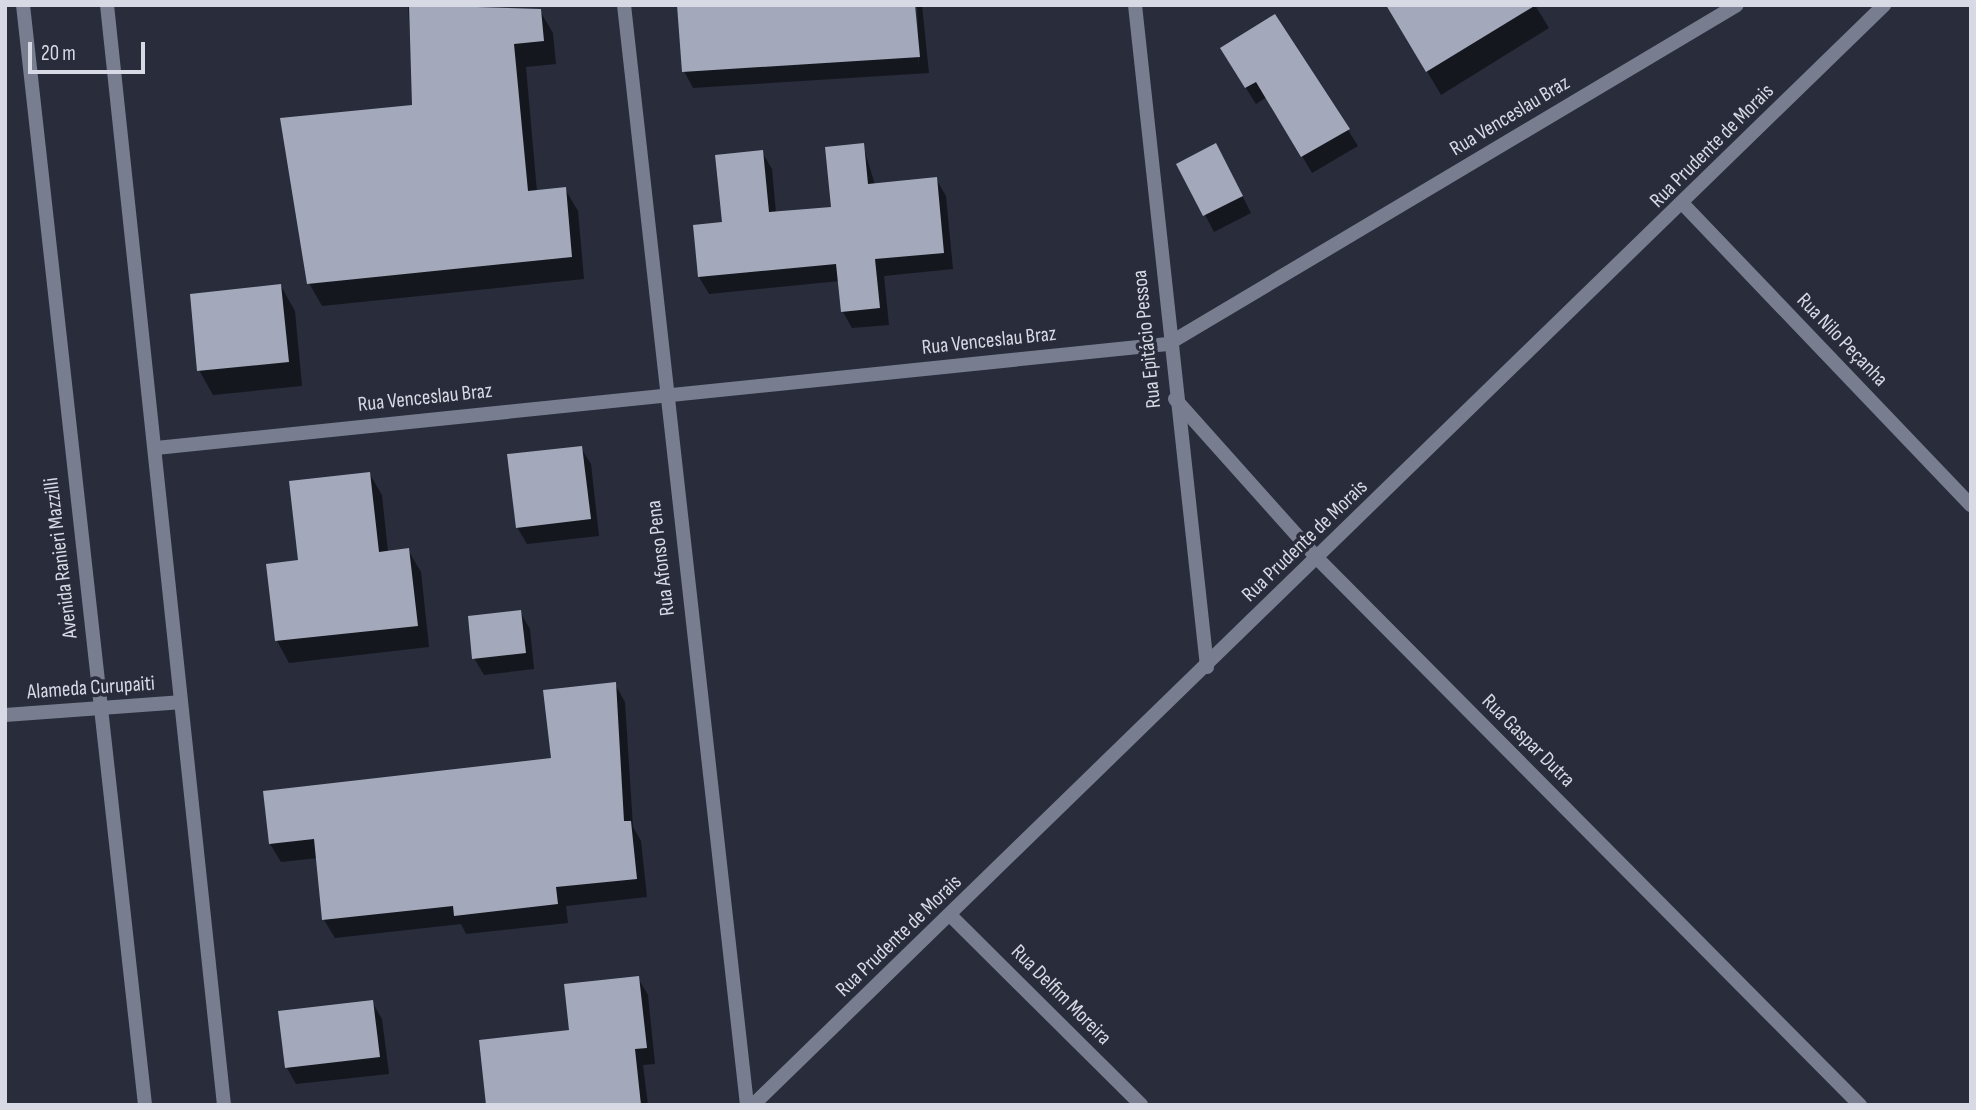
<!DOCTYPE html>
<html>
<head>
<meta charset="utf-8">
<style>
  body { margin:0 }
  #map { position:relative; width:1976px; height:1110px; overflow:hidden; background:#282c3b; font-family:"Sofia Sans Condensed",sans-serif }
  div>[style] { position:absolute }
  .shadow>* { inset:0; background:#0007 }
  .building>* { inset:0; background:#a3a9bb }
  .minor>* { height:14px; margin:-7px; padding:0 7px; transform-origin:7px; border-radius:7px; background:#787e8f }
  .tertiary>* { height:14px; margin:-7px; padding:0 7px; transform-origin:7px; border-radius:7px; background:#787e8f }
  span { translate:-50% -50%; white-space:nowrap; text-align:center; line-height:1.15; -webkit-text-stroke:7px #282c3b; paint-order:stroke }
  .street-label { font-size:21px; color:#d7dae4 }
  .frame { position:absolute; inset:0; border:7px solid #d7dae4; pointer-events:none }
  .scale { position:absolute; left:28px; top:42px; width:117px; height:32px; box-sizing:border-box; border:4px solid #d7dae4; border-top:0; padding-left:9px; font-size:21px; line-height:24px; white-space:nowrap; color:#d7dae4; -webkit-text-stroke:5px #282c3b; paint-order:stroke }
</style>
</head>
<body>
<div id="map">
  <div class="shadow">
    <i style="clip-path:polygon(408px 5px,540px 11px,553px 33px,556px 64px,526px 67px,537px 192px,565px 189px,578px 211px,584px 279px,322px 306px,309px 283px,414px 107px)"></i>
    <i style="clip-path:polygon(913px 5px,919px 66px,917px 5px,922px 5px,929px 73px,693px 88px,684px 71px)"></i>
    <i style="clip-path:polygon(1388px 5px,1535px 5px,1549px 28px,1441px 95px)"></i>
    <i style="clip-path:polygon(1232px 66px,1348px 130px,1358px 146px,1312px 173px,1267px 97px,1256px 104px)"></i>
    <i style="clip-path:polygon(863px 145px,875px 185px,936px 179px,946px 196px,953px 269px,884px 276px,889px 325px,852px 328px,843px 312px,840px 281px,709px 294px,699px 277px,762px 152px,772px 169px,776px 213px,833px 209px)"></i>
    <i style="clip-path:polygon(1225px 162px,1251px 213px,1214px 232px,1179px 165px)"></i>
    <i style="clip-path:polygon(281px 286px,295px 311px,302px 386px,213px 395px,199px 370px)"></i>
    <i style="clip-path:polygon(581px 448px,591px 464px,599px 536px,527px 544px,517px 527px)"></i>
    <i style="clip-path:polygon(369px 473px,382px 495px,388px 552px,408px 550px,421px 572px,429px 647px,289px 663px,277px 641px,300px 562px)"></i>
    <i style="clip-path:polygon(520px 612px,530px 629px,534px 669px,484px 675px,474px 658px)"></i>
    <i style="clip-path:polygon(615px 684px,625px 702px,633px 827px,641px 841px,647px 897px,566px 906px,568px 923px,466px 934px,461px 924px,335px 938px,324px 920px,318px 858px,281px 862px,270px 844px,553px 759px)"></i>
    <i style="clip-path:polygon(638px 978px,648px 995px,655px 1064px,643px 1065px,648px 1105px,490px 1105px)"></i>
    <i style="clip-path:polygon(372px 1002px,382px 1019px,389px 1074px,296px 1084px,287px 1068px)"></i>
  </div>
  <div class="building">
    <i style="clip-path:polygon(409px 5px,541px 9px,544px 41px,514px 44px,528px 191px,566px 187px,572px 257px,307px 284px,280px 118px,412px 105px)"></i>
    <i style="clip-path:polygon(677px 5px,915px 5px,920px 57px,682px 72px)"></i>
    <i style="clip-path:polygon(1386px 5px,1536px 5px,1426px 72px)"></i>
    <i style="clip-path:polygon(1275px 14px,1350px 129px,1301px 157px,1256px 82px,1245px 88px,1220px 48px)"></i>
    <i style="clip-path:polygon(864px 143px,868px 184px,937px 177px,944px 253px,875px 259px,880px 308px,841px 312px,836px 264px,698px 277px,693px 225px,722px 222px,715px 155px,763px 150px,769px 212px,831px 207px,825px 147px)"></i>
    <i style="clip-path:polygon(1216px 143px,1243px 196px,1203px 216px,1176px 164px)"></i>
    <i style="clip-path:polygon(281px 284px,289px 362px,197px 371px,190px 294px)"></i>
    <i style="clip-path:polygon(582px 446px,591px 519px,516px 528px,507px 454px)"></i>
    <i style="clip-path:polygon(370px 472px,379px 552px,409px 548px,418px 626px,275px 641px,266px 564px,298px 560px,289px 481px)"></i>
    <i style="clip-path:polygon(521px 610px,526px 653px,472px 659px,468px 616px)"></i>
    <i style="clip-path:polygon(616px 682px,624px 821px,631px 821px,637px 879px,556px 887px,558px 904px,454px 916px,453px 906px,322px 920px,314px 839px,269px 844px,263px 791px,551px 758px,543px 690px)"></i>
    <i style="clip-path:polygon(639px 976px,647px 1048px,635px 1049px,641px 1105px,486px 1105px,479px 1040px,569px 1030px,564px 984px)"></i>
    <i style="clip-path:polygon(373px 1000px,380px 1057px,285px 1068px,278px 1011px)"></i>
  </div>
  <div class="minor">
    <i style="left:624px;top:5px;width:1107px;rotate:83.62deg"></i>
    <i style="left:1135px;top:5px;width:666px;rotate:83.79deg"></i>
    <i style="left:1683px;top:204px;width:417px;rotate:46.3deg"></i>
    <i style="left:1175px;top:399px;width:213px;rotate:48.2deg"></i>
    <i style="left:1317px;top:558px;width:771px;rotate:45.21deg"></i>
    <i style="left:156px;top:448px;width:1017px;rotate:-5.87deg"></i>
    <i style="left:1168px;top:344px;width:662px;rotate:-30.79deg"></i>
    <i style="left:5px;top:715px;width:175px;rotate:-4.2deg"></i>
    <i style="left:951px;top:916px;width:268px;rotate:44.8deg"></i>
    <i style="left:753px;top:1105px;width:1578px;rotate:-44.2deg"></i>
  </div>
  <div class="tertiary">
    <i style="left:23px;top:5px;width:1107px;rotate:83.67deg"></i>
    <i style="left:107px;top:5px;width:1106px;rotate:83.93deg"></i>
  </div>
  <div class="street-label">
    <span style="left:1510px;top:116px;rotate:-31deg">Rua Venceslau Braz</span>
    <span style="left:1712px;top:146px;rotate:-45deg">Rua Prudente de Morais</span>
    <span style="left:1147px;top:339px;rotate:-96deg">Rua Epitácio Pessoa</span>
    <span style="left:1842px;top:340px;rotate:46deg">Rua Nilo Peçanha</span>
    <span style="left:989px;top:341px;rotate:-6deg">Rua Venceslau Braz</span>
    <span style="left:425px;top:398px;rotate:-6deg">Rua Venceslau Braz</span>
    <span style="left:1305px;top:541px;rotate:-44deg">Rua Prudente de Morais</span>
    <span style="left:61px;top:558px;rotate:-97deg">Avenida Ranieri Mazzilli</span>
    <span style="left:661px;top:558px;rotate:-97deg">Rua Afonso Pena</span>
    <span style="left:91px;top:688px;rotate:-4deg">Alameda Curupaiti</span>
    <span style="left:1528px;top:741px;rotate:45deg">Rua Gaspar Dutra</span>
    <span style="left:899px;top:936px;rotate:-44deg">Rua Prudente de Morais</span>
    <span style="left:1061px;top:995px;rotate:45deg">Rua Delfim Moreira</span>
  </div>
  <div class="frame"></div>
  <div class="scale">20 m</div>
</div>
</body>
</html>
